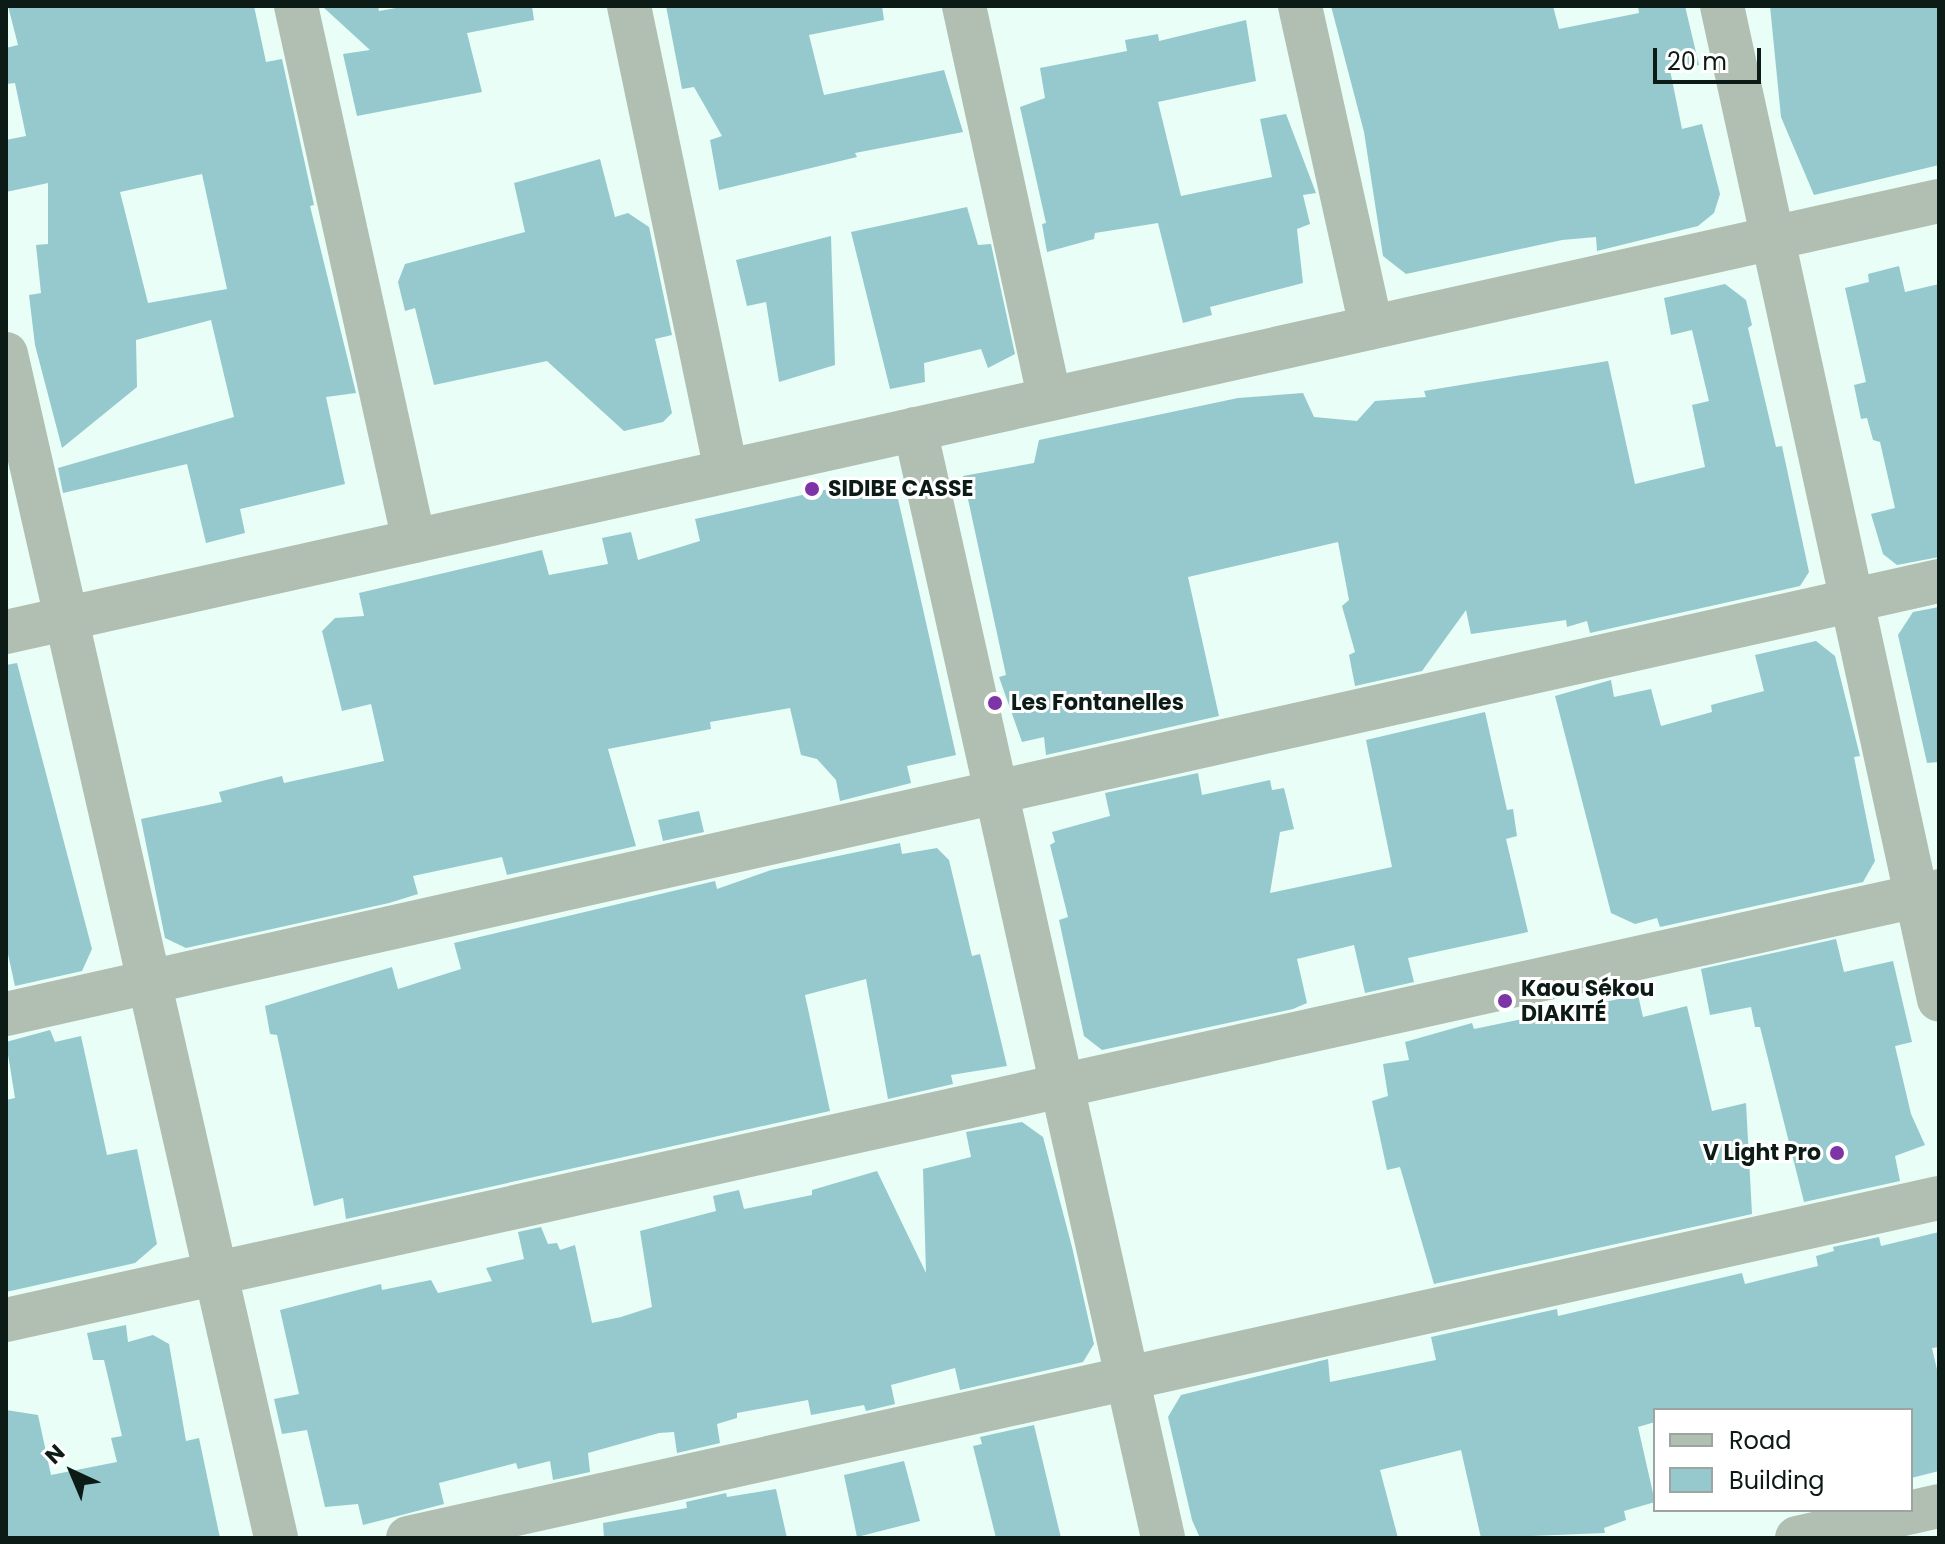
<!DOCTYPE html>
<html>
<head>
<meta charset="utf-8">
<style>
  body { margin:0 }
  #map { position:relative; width:1945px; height:1544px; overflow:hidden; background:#e8fef7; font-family:Poppins,sans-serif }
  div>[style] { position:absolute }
  .building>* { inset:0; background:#95c9cd }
  .minor>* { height:44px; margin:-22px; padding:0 22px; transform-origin:22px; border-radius:22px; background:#b1bfb2 }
  .dots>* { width:22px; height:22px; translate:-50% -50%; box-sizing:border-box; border:4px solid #fff; border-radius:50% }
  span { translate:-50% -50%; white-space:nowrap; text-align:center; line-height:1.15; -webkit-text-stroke:6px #fff; paint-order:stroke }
  .poi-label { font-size:22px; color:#0d1b17; font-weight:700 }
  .left { translate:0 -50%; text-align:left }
  .right { translate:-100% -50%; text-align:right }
  .frame { position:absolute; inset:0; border:8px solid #0d1b17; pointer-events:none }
  .legend { position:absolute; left:1653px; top:1408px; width:260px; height:104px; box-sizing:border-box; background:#fff; border:2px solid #9ea4a2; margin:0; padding:10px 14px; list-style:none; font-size:24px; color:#0d1b17 }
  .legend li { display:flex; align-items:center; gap:16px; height:40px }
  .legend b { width:40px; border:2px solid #9ea4a2 }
  .north { position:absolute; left:32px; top:1432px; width:80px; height:80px; -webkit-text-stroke:6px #fff; paint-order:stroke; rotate:316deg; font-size:22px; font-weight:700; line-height:32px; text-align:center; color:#0d1b17 }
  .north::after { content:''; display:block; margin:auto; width:28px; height:36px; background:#0d1b17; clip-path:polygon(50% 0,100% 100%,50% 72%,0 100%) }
  .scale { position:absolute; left:1653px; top:48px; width:108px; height:36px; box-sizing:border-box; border:4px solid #0d1b17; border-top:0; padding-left:10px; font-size:24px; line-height:28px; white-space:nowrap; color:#0d1b17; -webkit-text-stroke:6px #fff; paint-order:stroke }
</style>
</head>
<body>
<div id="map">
  <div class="building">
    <i style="clip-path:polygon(evenodd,8px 6px,254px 6px,266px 62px,282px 59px,314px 205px,310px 206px,356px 393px,326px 397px,345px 484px,240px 509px,245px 533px,206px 543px,187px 464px,63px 493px,58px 468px,234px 417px,211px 320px,136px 340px,137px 387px,62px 448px,35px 345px,29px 295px,41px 293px,36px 245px,48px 244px,48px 183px,6px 192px,6px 140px,26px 136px,15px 83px,6px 84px,6px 48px,18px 45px,8px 6px,202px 174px,227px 289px,148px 303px,120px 192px,202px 174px)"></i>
    <i style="clip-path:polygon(322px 6px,378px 6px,379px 11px,407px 6px,532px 6px,534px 20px,467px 33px,482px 92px,357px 116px,343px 54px,370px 50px)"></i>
    <i style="clip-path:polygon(666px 6px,882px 6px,884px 20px,809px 35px,824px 95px,944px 70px,963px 132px,855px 153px,857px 157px,719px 190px,710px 140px,722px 136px,694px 87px,682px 89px)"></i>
    <i style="clip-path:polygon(1331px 6px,1553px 6px,1559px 29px,1639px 13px,1638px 6px,1685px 6px,1699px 65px,1670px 70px,1682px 129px,1702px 124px,1720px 194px,1714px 213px,1698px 226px,1597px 251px,1596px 237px,1562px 240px,1406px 274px,1383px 256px,1364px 132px)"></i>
    <i style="clip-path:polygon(1770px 6px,1939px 6px,1939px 165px,1814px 195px,1781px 117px)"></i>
    <i style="clip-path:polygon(1246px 20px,1256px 81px,1158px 102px,1181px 196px,1272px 177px,1260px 119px,1286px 114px,1316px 193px,1303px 195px,1310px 224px,1297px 229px,1303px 283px,1210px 307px,1212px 315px,1183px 323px,1158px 223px,1095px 233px,1094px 239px,1047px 252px,1042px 224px,1046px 223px,1020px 107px,1045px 98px,1040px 68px,1127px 51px,1125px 40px,1158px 34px,1159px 41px)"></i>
    <i style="clip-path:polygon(600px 159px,615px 217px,628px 213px,649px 227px,672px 335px,655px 339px,672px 413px,663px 422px,624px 431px,547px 361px,434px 385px,415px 308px,405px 311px,398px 282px,405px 264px,525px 232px,514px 183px)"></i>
    <i style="clip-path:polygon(967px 207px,978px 245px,991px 244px,1015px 354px,988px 368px,981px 349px,924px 363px,925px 382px,890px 389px,851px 232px)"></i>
    <i style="clip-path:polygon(831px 236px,835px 365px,779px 382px,766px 302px,747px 306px,736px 260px)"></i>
    <i style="clip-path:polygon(1899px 266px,1905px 292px,1939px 284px,1939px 557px,1897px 565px,1883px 554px,1871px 514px,1895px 508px,1880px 442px,1873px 440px,1867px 418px,1861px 419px,1854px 385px,1866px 382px,1845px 288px,1869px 282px,1868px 274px)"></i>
    <i style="clip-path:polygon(1725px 284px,1746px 300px,1752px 325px,1748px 328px,1776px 447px,1782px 446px,1809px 572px,1800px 586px,1590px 633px,1587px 621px,1567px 627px,1566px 620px,1471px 634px,1466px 610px,1422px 671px,1355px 686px,1349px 655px,1355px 652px,1342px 606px,1349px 600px,1338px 542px,1188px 577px,1219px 716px,1046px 755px,1044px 737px,1022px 742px,999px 677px,1006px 675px,963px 476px,1034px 463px,1039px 440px,1238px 398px,1303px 393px,1314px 417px,1357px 421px,1375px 401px,1426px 397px,1424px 391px,1608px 361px,1635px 484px,1705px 467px,1692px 405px,1709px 401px,1692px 330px,1671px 335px,1664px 298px)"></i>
    <i style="clip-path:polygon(878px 478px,896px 490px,956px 755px,907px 766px,911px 783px,840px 801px,836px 780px,817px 759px,801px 755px,790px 708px,710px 722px,711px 729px,608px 749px,636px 846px,507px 875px,502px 857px,413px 876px,418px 894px,389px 903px,186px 948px,165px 938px,141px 819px,222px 802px,219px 792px,282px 776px,284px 783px,384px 761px,371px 704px,342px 711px,322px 631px,335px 618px,364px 616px,359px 593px,542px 550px,549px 575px,608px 564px,602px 538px,631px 532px,638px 560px,700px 541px,695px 519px)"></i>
    <i style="clip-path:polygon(1939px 607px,1939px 762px,1927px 763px,1898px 635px,1913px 612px)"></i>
    <i style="clip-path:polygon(1816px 641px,1835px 656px,1860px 756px,1854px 757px,1875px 861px,1863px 882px,1660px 927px,1657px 918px,1635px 924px,1611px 913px,1555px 696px,1611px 680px,1614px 697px,1651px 689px,1661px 726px,1712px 712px,1711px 705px,1764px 691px,1755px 655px)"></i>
    <i style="clip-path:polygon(17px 663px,92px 949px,82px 971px,15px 986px,6px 945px,6px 665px)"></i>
    <i style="clip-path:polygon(1485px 712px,1507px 810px,1513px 809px,1517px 836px,1506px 839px,1528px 932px,1408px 958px,1414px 982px,1365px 993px,1354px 945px,1297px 959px,1307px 1003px,1293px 1009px,1102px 1050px,1084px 1036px,1059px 920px,1068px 917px,1050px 845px,1055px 842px,1052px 832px,1110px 816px,1105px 793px,1198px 773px,1202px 795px,1270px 780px,1272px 790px,1284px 788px,1294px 829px,1280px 832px,1270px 893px,1392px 867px,1366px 740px)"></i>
    <i style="clip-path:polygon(699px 811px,704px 832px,663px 841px,658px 820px)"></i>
    <i style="clip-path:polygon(900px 843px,902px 854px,937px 848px,949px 860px,972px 956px,980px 954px,1007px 1066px,951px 1075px,953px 1084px,888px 1099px,866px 979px,805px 995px,830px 1111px,346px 1219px,343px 1198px,314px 1206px,277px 1035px,270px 1034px,265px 1006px,392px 967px,398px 989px,461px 969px,454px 943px,715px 881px,717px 889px,771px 870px)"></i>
    <i style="clip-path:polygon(1836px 939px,1844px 972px,1893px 961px,1912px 1042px,1895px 1046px,1911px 1114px,1925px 1145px,1895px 1156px,1900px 1181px,1804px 1202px,1760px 1027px,1755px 1027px,1751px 1007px,1710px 1015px,1701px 969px)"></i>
    <i style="clip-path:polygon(1638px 995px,1643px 1017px,1687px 1006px,1712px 1111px,1746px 1103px,1752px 1214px,1434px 1284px,1400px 1167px,1387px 1170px,1372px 1101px,1388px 1096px,1383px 1064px,1409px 1060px,1405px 1042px,1472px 1023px,1474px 1029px)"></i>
    <i style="clip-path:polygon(50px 1030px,55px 1042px,81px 1036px,107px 1155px,137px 1149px,157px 1244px,135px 1263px,6px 1292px,6px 1100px,15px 1098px,6px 1042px)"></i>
    <i style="clip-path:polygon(1022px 1122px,1043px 1137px,1072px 1247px,1094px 1344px,1083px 1362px,960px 1390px,955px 1368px,891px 1385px,895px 1404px,866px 1411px,864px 1405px,811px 1415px,808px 1400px,737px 1413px,737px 1418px,717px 1424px,720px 1443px,677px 1453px,674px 1432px,659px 1433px,588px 1453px,590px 1472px,553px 1480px,550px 1461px,518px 1469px,516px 1463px,439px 1483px,444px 1504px,363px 1525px,358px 1504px,325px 1507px,307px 1430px,282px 1434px,274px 1399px,299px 1394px,280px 1310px,381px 1284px,382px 1290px,431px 1280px,438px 1293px,492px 1281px,486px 1268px,524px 1259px,518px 1232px,541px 1227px,548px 1244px,557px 1243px,560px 1250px,575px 1245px,592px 1323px,621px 1317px,652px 1307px,640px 1231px,716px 1211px,713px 1196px,739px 1190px,744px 1209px,812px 1195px,812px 1190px,877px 1171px,926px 1273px,923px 1169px,971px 1157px,966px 1132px)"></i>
    <i style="clip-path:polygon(1939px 1232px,1939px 1347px,1932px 1348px,1939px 1378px,1939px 1471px,1911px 1478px,1911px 1410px,1655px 1410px,1655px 1422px,1638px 1427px,1655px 1502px,1624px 1511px,1626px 1520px,1604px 1528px,1605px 1533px,1481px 1538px,1461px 1450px,1380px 1470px,1398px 1538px,1200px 1538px,1192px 1520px,1168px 1417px,1181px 1395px,1328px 1359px,1330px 1382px,1436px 1360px,1431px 1337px,1557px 1309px,1558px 1316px,1742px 1273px,1745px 1284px,1818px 1266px,1816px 1256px,1834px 1251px,1833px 1247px,1879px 1237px,1881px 1246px)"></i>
    <i style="clip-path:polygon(126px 1325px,128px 1342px,153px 1335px,169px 1344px,186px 1441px,199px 1438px,220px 1538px,6px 1538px,6px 1410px,38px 1415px,51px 1475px,117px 1462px,111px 1438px,122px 1436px,104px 1360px,93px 1360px,87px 1333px)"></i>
    <i style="clip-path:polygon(1034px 1425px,1061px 1538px,996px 1538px,973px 1446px,982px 1444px,980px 1437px)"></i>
    <i style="clip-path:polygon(904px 1461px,920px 1521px,857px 1537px,844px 1475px)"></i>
    <i style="clip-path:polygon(776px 1489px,787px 1538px,604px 1538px,603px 1523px,687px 1508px,686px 1502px,726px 1493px,727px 1497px)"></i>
  </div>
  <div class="minor">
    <i style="left:296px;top:6px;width:548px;rotate:77.56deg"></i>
    <i style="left:629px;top:6px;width:475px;rotate:78.2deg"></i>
    <i style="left:964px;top:6px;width:402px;rotate:77.7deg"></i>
    <i style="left:1300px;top:6px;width:329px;rotate:77.5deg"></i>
    <i style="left:1722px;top:6px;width:1017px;rotate:77.68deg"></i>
    <i style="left:6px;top:354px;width:1214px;rotate:77.15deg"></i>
    <i style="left:915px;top:429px;width:1136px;rotate:77.39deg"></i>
    <i style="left:6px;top:632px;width:1980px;rotate:-12.57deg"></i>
    <i style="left:6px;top:1014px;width:1981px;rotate:-12.63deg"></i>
    <i style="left:6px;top:1320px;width:1980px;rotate:-12.51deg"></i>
    <i style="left:408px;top:1538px;width:1568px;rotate:-12.52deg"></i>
    <i style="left:1797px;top:1538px;width:146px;rotate:-12.7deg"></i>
  </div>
  <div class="dots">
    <i style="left:812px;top:489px;background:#7c34a7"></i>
    <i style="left:995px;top:703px;background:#7c34a7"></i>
    <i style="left:1505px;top:1001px;background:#7c34a7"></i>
    <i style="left:1837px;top:1153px;background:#7c34a7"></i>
  </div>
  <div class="poi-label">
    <span class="left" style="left:828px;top:489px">SIDIBE CASSE</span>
    <span class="left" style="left:1011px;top:703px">Les Fontanelles</span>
    <span class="left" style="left:1521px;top:1001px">Kaou Sékou<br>DIAKITÉ</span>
    <span class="right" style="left:1821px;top:1153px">V Light Pro</span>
  </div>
  <div class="frame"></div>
  <ul class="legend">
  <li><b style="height:10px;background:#b1bfb2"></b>Road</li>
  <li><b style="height:22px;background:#95c9cd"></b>Building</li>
  </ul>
  <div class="north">N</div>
  <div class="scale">20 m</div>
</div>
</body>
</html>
